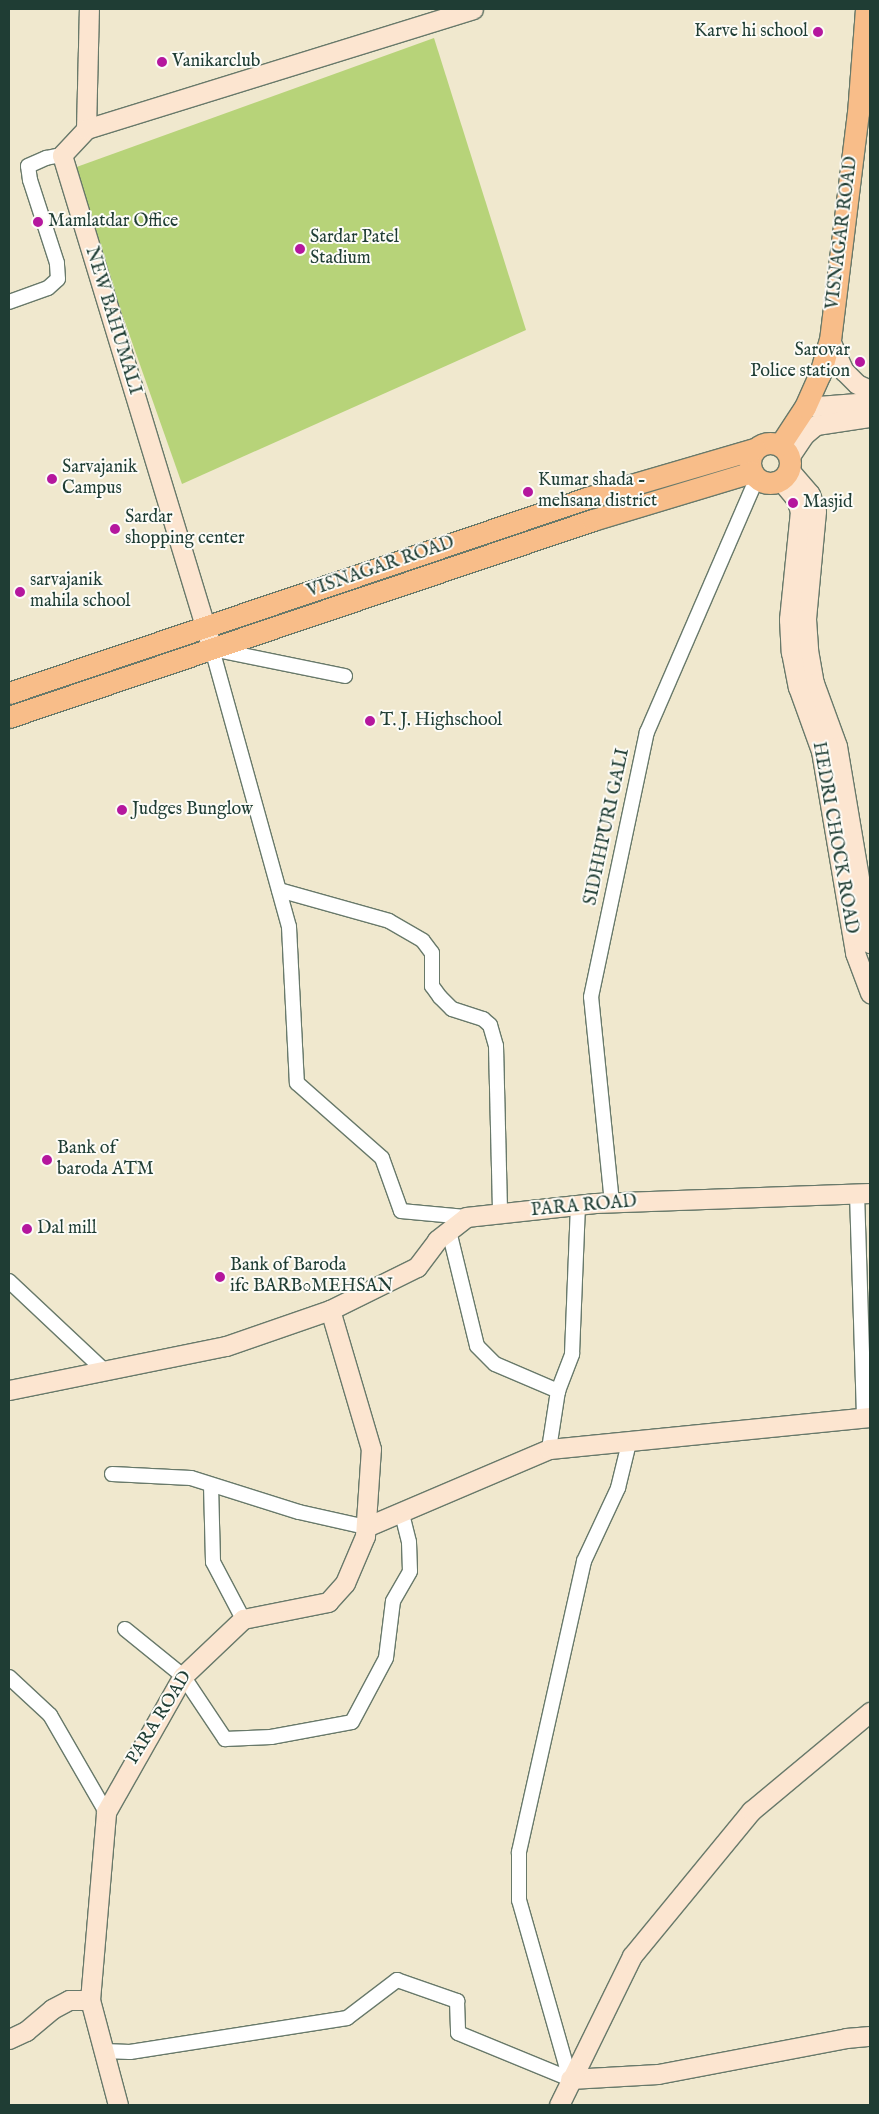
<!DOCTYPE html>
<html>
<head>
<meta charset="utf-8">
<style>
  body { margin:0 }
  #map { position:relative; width:879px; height:2114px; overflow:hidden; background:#f0e8ce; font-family:"IM FELL English",serif }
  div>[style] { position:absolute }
  .green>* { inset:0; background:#b7d379 }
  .roads { filter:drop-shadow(1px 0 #68796a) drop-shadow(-1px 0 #68796a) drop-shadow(0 1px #68796a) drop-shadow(0 -1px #68796a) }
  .street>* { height:14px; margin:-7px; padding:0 7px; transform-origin:7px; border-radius:7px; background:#fff }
  .secondary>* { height:19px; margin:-9.5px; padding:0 9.5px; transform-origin:9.5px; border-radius:9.5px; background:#fce5d0 }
  .primary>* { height:21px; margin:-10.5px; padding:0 10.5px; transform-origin:10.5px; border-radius:10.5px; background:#f8bd89 }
  .primary>.ring { margin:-10.5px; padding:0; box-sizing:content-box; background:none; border:21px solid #f8bd89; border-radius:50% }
  .dots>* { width:14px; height:14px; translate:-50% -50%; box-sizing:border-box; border:2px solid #fdfcf7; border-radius:50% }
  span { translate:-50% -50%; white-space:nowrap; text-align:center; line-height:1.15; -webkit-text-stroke:4px #fdfcf7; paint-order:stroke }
  .poi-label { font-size:18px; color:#1f3d34 }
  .right { translate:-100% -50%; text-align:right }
  .left { translate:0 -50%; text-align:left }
  .street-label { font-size:18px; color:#1f3d34 }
  .frame { position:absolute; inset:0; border:10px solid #1f3d34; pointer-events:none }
</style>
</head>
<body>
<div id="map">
  <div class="green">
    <i style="clip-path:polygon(434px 38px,526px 330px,182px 484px,71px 169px)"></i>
  </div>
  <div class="roads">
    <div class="street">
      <i style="left:9px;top:302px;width:41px;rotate:-19.7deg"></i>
      <i style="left:48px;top:288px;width:13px;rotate:-42deg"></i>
      <i style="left:58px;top:279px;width:16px;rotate:-94deg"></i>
      <i style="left:57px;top:263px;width:87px;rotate:-108deg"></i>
      <i style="left:30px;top:180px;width:14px;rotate:-98deg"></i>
      <i style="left:28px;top:166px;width:20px;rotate:-24deg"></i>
      <i style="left:46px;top:158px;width:16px;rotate:-11deg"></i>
      <i style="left:345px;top:676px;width:136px;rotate:-168.5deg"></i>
      <i style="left:212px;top:649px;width:288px;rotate:74.5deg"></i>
      <i style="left:289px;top:927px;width:156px;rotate:87.1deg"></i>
      <i style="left:297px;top:1083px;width:113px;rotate:41.4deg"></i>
      <i style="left:382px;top:1158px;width:56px;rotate:70.3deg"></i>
      <i style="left:401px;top:1211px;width:65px;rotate:5.3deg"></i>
      <i style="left:279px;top:890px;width:114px;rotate:15.7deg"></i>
      <i style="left:389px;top:921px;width:39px;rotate:30deg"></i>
      <i style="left:423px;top:941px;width:15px;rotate:53deg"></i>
      <i style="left:432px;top:953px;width:33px;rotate:90deg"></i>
      <i style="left:432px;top:986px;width:14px;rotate:54deg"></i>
      <i style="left:440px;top:997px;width:17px;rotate:45deg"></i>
      <i style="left:452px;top:1009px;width:33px;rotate:18deg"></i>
      <i style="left:483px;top:1019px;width:9px;rotate:41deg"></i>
      <i style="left:490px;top:1025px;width:22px;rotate:74deg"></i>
      <i style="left:496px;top:1046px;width:168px;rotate:88.6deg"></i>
      <i style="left:857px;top:1193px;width:226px;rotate:88.2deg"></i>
      <i style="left:612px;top:1203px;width:207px;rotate:-95.8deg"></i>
      <i style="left:591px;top:997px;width:271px;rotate:-78.1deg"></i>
      <i style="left:647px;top:732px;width:277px;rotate:-66.6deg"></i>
      <i style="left:449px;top:1231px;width:118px;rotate:76.3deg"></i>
      <i style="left:477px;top:1346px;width:25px;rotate:45deg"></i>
      <i style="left:495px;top:1364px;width:69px;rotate:23.2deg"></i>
      <i style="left:9px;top:1281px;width:133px;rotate:43.2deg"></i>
      <i style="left:549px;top:1449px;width:59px;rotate:-81.2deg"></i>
      <i style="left:558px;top:1391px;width:40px;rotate:-69deg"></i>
      <i style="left:572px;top:1354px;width:147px;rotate:-87.7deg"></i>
      <i style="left:112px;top:1474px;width:79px;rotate:2.9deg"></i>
      <i style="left:191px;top:1478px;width:113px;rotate:17.5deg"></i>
      <i style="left:299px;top:1512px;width:69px;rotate:12.6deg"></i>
      <i style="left:211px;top:1485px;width:77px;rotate:88.5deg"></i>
      <i style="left:213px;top:1562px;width:64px;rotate:62.2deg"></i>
      <i style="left:125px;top:1629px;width:75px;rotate:39deg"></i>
      <i style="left:183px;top:1676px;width:76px;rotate:56.3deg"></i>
      <i style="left:225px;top:1739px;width:46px;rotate:-2.5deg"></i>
      <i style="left:271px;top:1737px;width:82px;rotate:-10.5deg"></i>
      <i style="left:352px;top:1722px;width:72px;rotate:-62deg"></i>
      <i style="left:386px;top:1658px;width:57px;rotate:-83deg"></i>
      <i style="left:393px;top:1601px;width:34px;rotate:-60deg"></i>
      <i style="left:410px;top:1571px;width:29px;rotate:-92deg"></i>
      <i style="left:409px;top:1542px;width:32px;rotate:-104deg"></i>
      <i style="left:9px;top:1677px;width:56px;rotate:42.8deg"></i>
      <i style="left:50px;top:1715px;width:112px;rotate:60deg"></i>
      <i style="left:104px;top:2051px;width:26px;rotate:2deg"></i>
      <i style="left:130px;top:2052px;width:220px;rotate:-8.9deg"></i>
      <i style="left:347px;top:2018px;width:63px;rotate:-37.2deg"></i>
      <i style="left:397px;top:1980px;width:64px;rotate:19.3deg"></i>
      <i style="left:457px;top:2001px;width:32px;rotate:88deg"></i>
      <i style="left:458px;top:2033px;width:121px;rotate:22.3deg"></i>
      <i style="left:570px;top:2079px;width:186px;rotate:-105.9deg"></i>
      <i style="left:519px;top:1900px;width:48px;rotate:-90deg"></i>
      <i style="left:519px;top:1852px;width:298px;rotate:-77.4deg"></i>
      <i style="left:584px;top:1561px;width:81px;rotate:-65deg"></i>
      <i style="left:618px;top:1488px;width:46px;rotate:-76.3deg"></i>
    </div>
    <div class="secondary">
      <i style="left:86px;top:129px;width:120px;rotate:-88.6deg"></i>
      <i style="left:830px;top:340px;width:34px;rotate:66deg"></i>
      <i style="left:844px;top:371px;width:18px;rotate:45deg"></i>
      <i style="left:857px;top:384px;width:14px;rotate:25deg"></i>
      <i style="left:805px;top:407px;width:65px;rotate:-4.4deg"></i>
      <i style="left:790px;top:456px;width:25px;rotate:-56deg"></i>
      <i style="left:804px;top:435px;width:16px;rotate:-40deg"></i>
      <i style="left:816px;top:425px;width:55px;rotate:-8.4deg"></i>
      <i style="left:790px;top:471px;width:30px;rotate:49deg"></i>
      <i style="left:810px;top:494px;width:18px;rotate:71deg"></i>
      <i style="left:816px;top:511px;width:108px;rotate:95.3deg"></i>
      <i style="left:806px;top:619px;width:31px;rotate:86deg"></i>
      <i style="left:808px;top:650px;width:34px;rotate:80deg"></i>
      <i style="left:814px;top:683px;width:67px;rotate:69.9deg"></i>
      <i style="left:837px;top:746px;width:200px;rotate:80.5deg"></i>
      <i style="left:781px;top:481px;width:23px;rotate:50deg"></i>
      <i style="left:796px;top:499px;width:13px;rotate:72deg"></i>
      <i style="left:800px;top:511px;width:109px;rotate:95.8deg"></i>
      <i style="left:789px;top:619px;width:33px;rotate:87deg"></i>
      <i style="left:791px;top:652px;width:36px;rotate:79deg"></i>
      <i style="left:798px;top:687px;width:68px;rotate:70.2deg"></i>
      <i style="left:821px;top:751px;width:205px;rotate:80.4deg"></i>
      <i style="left:855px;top:953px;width:43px;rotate:69.4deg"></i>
      <i style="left:212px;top:649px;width:516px;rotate:-106.89deg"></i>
      <i style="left:62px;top:155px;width:35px;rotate:-47deg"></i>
      <i style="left:86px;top:129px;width:405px;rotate:-17.2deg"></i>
      <i style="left:9px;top:1390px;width:221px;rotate:-11.5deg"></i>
      <i style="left:226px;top:1346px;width:110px;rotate:-19.1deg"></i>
      <i style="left:330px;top:1310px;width:97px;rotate:-26.3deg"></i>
      <i style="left:417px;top:1267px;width:34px;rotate:-53deg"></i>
      <i style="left:437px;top:1240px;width:37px;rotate:-38deg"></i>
      <i style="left:466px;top:1217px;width:130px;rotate:-6.2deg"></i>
      <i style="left:595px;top:1203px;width:275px;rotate:-2.1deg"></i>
      <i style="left:366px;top:1527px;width:199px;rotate:-23.1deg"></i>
      <i style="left:549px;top:1449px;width:323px;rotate:-5.7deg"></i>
      <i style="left:9px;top:2039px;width:19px;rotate:-25deg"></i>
      <i style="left:26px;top:2031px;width:34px;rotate:-40deg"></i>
      <i style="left:52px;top:2009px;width:19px;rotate:-28deg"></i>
      <i style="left:69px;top:2000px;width:21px"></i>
      <i style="left:570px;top:2079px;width:88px;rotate:-3.3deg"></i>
      <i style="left:658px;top:2074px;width:191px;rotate:-10.8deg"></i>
      <i style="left:846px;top:2038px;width:24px;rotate:-5deg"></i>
      <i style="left:118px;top:2105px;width:109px;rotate:-104.9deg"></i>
      <i style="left:90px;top:2000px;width:189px;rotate:-85.1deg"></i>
      <i style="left:106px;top:1812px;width:156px;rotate:-60.5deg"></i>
      <i style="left:183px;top:1676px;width:83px;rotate:-43.5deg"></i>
      <i style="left:243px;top:1619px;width:87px;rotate:-11.3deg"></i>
      <i style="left:328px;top:1602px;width:25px;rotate:-48deg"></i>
      <i style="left:345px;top:1583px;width:51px;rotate:-66.9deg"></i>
      <i style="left:365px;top:1536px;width:87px;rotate:-86.1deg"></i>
      <i style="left:371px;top:1449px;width:145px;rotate:-106.4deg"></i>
      <i style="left:559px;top:2105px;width:166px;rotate:-63.9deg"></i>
      <i style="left:632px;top:1956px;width:188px;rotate:-50.6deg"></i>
      <i style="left:751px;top:1811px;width:155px;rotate:-39.8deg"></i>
    </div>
    <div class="primary">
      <i class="ring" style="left:750px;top:443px;width:19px;height:19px"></i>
      <i style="left:780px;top:445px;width:45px;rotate:-56.7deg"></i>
      <i style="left:805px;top:407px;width:36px;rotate:-66deg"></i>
      <i style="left:820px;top:374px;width:35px;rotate:-74deg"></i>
      <i style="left:830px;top:340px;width:229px;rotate:-83deg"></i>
      <i style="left:858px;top:113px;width:104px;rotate:-85.6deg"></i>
      <i style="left:9px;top:693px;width:610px;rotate:-18.64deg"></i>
      <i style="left:587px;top:498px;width:175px;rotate:-16.3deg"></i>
      <i style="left:9px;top:717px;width:616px;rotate:-18.64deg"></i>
      <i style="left:593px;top:520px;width:166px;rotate:-16.8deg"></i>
    </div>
  </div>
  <div class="dots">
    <i style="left:818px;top:32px;background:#b5179e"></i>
    <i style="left:162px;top:62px;background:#b5179e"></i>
    <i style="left:38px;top:222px;background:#b5179e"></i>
    <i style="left:300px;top:249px;background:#b5179e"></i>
    <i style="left:860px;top:362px;background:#b5179e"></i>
    <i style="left:52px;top:479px;background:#b5179e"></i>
    <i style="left:528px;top:492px;background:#b5179e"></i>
    <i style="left:793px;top:503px;background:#b5179e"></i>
    <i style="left:115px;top:529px;background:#b5179e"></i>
    <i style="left:20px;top:592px;background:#b5179e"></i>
    <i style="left:370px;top:721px;background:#b5179e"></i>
    <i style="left:122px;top:810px;background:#b5179e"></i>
    <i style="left:47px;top:1160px;background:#b5179e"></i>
    <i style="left:27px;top:1229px;background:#b5179e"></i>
    <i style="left:220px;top:1277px;background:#b5179e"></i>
  </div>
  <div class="poi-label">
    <span class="right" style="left:808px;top:32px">Karve hi school</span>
    <span class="left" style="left:172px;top:62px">Vanikarclub</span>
    <span class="left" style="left:48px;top:222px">Mamlatdar Office</span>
    <span class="left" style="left:310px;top:249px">Sardar Patel<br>Stadium</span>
    <span class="right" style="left:850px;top:362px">Sarovar<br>Police station</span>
    <span class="left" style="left:62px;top:479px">Sarvajanik<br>Campus</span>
    <span class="left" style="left:538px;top:492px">Kumar shada -<br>mehsana district</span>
    <span class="left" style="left:803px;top:503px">Masjid</span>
    <span class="left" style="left:125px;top:529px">Sardar<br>shopping center</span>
    <span class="left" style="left:30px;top:592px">sarvajanik<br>mahila school</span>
    <span class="left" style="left:380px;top:721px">T. J. Highschool</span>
    <span class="left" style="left:132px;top:810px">Judges Bunglow</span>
    <span class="left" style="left:57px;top:1160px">Bank of<br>baroda ATM</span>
    <span class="left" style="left:37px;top:1229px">Dal mill</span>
    <span class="left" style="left:230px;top:1277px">Bank of Baroda<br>ifc BARB0MEHSAN</span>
  </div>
  <div class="street-label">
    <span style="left:843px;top:233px;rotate:-83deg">VISNAGAR ROAD</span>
    <span style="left:112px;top:321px;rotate:73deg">NEW BAHUMALI</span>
    <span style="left:381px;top:568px;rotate:-19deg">VISNAGAR ROAD</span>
    <span style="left:608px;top:827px;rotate:-78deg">SIDHHPURI GALI</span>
    <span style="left:834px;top:838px;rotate:80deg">HEDRI CHOCK ROAD</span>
    <span style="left:584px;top:1207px;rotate:-5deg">PARA ROAD</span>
    <span style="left:160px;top:1718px;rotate:-58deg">PARA ROAD</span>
  </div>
  <div class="frame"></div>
</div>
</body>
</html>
